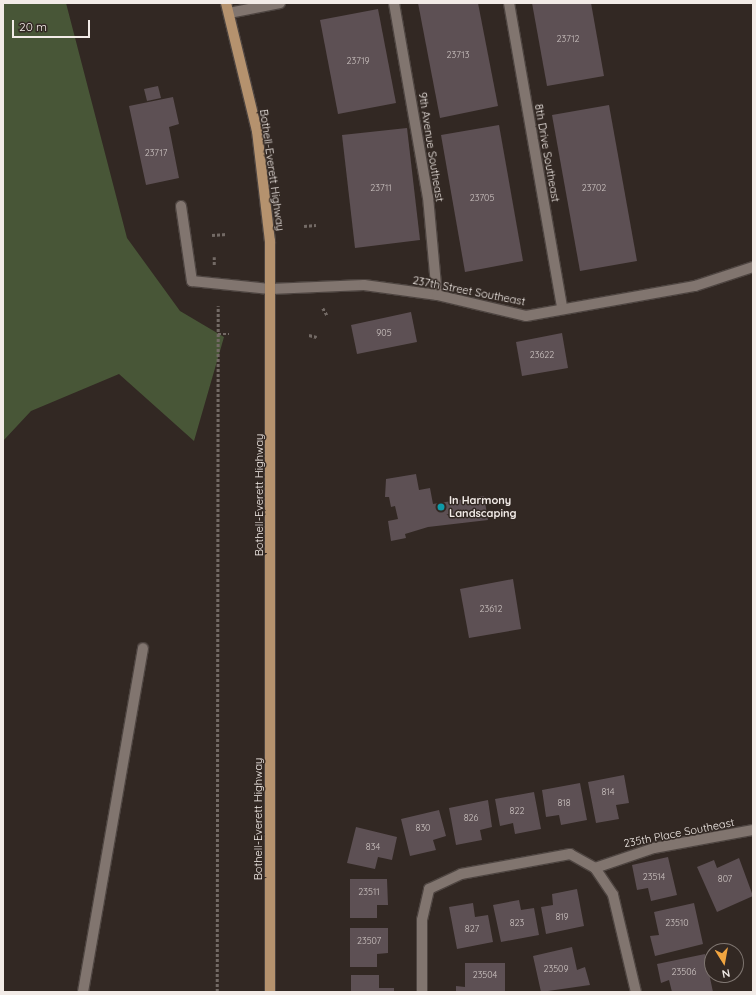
<!DOCTYPE html>
<html>
<head>
<meta charset="utf-8">
<style>
  body { margin:0 }
  #map { position:relative; width:756px; height:995px; overflow:hidden; background:#322823; font-family:Quicksand,sans-serif }
  div>[style] { position:absolute }
  .green>* { inset:0; background:#485637 }
  .building>* { inset:0; background:#5d5054 }
  .path>* { height:2.5px; margin-top:-1.25px; transform-origin:0; background:repeating-linear-gradient(90deg,#736a65 0 3px,transparent 0 5px) }
  .roads { filter:drop-shadow(1px 0 #4e4541) drop-shadow(-1px 0 #4e4541) drop-shadow(0 1px #4e4541) drop-shadow(0 -1px #4e4541) }
  .minor>* { height:10px; margin:-5px; padding:0 5px; transform-origin:5px; border-radius:5px; background:#81756f }
  .major>* { height:10px; margin:-5px; padding:0 5px; transform-origin:5px; border-radius:5px; background:#b5926e }
  .dots>* { width:11px; height:11px; translate:-50% -50%; box-sizing:border-box; border:2px solid #322823; border-radius:50% }
  span { translate:-50% -50%; white-space:nowrap; text-align:center; line-height:1.15; -webkit-text-stroke:3px #322823; paint-order:stroke }
  .number-label { font-size:9px; color:#cdc4c2 }
  .number-label span { -webkit-text-stroke-width:0 }
  .street-label { font-size:11px; color:#f2ebe7 }
  .poi-label { font-size:11px; color:#f2ebe7; font-weight:700 }
  .left { translate:0 -50%; text-align:left }
  .frame { position:absolute; inset:0; border:4px solid #f2ebe7; pointer-events:none }
  .north { position:absolute; left:704px; top:943px; width:40px; height:40px; box-sizing:border-box; background:#322823; border:1px solid #7f7671; border-radius:50%; rotate:169deg; font-size:11px; font-weight:700; line-height:16px; text-align:center; color:#f2ebe7 }
  .north::after { content:''; display:block; margin:auto; width:14px; height:18px; background:#f1a540; clip-path:polygon(50% 0,100% 100%,50% 72%,0 100%) }
  .scale { position:absolute; left:12px; top:20px; width:78px; height:18px; box-sizing:border-box; border:2px solid #f2ebe7; border-top:0; padding-left:5px; font-size:12px; line-height:14px; white-space:nowrap; color:#f2ebe7; -webkit-text-stroke:3px #322823; paint-order:stroke }
</style>
</head>
<body>
<div id="map">
  <div class="green">
    <i style="clip-path:polygon(3px 3px,66px 3px,127px 238px,180px 311px,224px 337px,194px 441px,119px 374px,31px 411px,3px 441px)"></i>
  </div>
  <div class="building">
    <i style="clip-path:polygon(418px 3px,478px 3px,498px 106px,440px 118px)"></i>
    <i style="clip-path:polygon(532px 3px,591px 3px,604px 76px,547px 86px)"></i>
    <i style="clip-path:polygon(378px 9px,396px 103px,338px 114px,320px 20px)"></i>
    <i style="clip-path:polygon(158px 86px,161px 98px,147px 101px,144px 89px)"></i>
    <i style="clip-path:polygon(173px 97px,179px 124px,169px 127px,179px 178px,146px 185px,129px 106px)"></i>
    <i style="clip-path:polygon(609px 105px,637px 261px,580px 271px,552px 115px)"></i>
    <i style="clip-path:polygon(499px 125px,523px 261px,465px 272px,441px 135px)"></i>
    <i style="clip-path:polygon(407px 128px,420px 240px,355px 248px,342px 135px)"></i>
    <i style="clip-path:polygon(411px 312px,417px 342px,357px 354px,351px 325px)"></i>
    <i style="clip-path:polygon(562px 333px,568px 368px,522px 376px,516px 342px)"></i>
    <i style="clip-path:polygon(416px 474px,419px 490px,430px 488px,433px 504px,484px 496px,488px 520px,428px 527px,405px 534px,406px 538px,391px 541px,388px 521px,398px 519px,395px 506px,391px 507px,389px 497px,385px 497px,386px 479px)"></i>
    <i style="clip-path:polygon(513px 579px,521px 629px,469px 638px,460px 589px)"></i>
    <i style="clip-path:polygon(624px 775px,629px 803px,616px 805px,619px 819px,596px 823px,588px 782px)"></i>
    <i style="clip-path:polygon(580px 783px,587px 820px,561px 825px,559px 815px,546px 817px,542px 790px)"></i>
    <i style="clip-path:polygon(534px 792px,541px 829px,515px 834px,513px 823px,500px 826px,495px 799px)"></i>
    <i style="clip-path:polygon(488px 800px,492px 827px,480px 830px,482px 840px,456px 845px,449px 808px)"></i>
    <i style="clip-path:polygon(439px 810px,446px 836px,433px 840px,436px 850px,410px 856px,401px 819px)"></i>
    <i style="clip-path:polygon(356px 827px,397px 837px,392px 860px,378px 857px,375px 869px,347px 863px)"></i>
    <i style="clip-path:polygon(668px 857px,677px 895px,651px 901px,648px 888px,637px 890px,632px 865px)"></i>
    <i style="clip-path:polygon(739px 858px,753px 896px,717px 912px,697px 867px,714px 860px,717px 868px)"></i>
    <i style="clip-path:polygon(350px 879px,387px 879px,388px 905px,377px 905px,377px 918px,350px 918px)"></i>
    <i style="clip-path:polygon(577px 889px,584px 926px,546px 934px,541px 907px,553px 905px,552px 894px)"></i>
    <i style="clip-path:polygon(519px 900px,521px 910px,534px 908px,539px 935px,501px 942px,493px 905px)"></i>
    <i style="clip-path:polygon(473px 903px,475px 917px,488px 915px,493px 942px,457px 949px,449px 907px)"></i>
    <i style="clip-path:polygon(694px 903px,703px 944px,655px 956px,650px 936px,659px 935px,654px 912px)"></i>
    <i style="clip-path:polygon(350px 928px,388px 928px,388px 953px,377px 954px,377px 967px,350px 967px)"></i>
    <i style="clip-path:polygon(572px 947px,577px 970px,585px 967px,590px 985px,541px 992px,533px 956px)"></i>
    <i style="clip-path:polygon(705px 954px,713px 992px,672px 992px,669px 980px,661px 983px,657px 964px)"></i>
    <i style="clip-path:polygon(465px 963px,505px 963px,505px 992px,456px 992px,456px 986px,465px 987px)"></i>
    <i style="clip-path:polygon(351px 975px,379px 975px,379px 988px,394px 988px,394px 992px,351px 992px)"></i>
  </div>
  <div class="path">
    <i style="left:304px;top:226px;width:12px;rotate:-5deg"></i>
    <i style="left:212px;top:235px;width:15px;rotate:-4deg"></i>
    <i style="left:214px;top:265px;width:8px;rotate:-90deg"></i>
    <i style="left:323px;top:308px;width:8px;rotate:60deg"></i>
    <i style="left:218px;top:334px;width:11px"></i>
    <i style="left:309px;top:335px;width:8px;rotate:14deg"></i>
    <i style="left:217px;top:992px;width:686px;rotate:-89.92deg"></i>
  </div>
  <div class="roads">
    <div class="minor">
      <i style="left:394px;top:3px;width:197px;rotate:80.1deg"></i>
      <i style="left:428px;top:197px;width:98px;rotate:84.8deg"></i>
      <i style="left:509px;top:3px;width:310px;rotate:80.1deg"></i>
      <i style="left:229px;top:13px;width:52px;rotate:-11.1deg"></i>
      <i style="left:181px;top:206px;width:76px;rotate:81.7deg"></i>
      <i style="left:192px;top:281px;width:78px;rotate:5.9deg"></i>
      <i style="left:270px;top:289px;width:94px;rotate:-2.4deg"></i>
      <i style="left:364px;top:285px;width:74px;rotate:7.8deg"></i>
      <i style="left:437px;top:295px;width:91px;rotate:13.3deg"></i>
      <i style="left:526px;top:316px;width:172px;rotate:-10.1deg"></i>
      <i style="left:695px;top:286px;width:61px;rotate:-18.1deg"></i>
      <i style="left:595px;top:868px;width:62px;rotate:-18.7deg"></i>
      <i style="left:654px;top:848px;width:101px;rotate:-10.3deg"></i>
      <i style="left:83px;top:992px;width:349px;rotate:-80.1deg"></i>
      <i style="left:422px;top:992px;width:72px;rotate:-90deg"></i>
      <i style="left:422px;top:920px;width:32px;rotate:-77deg"></i>
      <i style="left:429px;top:889px;width:35px;rotate:-25deg"></i>
      <i style="left:461px;top:874px;width:111px;rotate:-10.4deg"></i>
      <i style="left:570px;top:854px;width:29px;rotate:29deg"></i>
      <i style="left:595px;top:868px;width:32px;rotate:56deg"></i>
      <i style="left:613px;top:895px;width:100px;rotate:76.7deg"></i>
    </div>
    <div class="major">
      <i style="left:226px;top:3px;width:132px;rotate:76.4deg"></i>
      <i style="left:257px;top:131px;width:111px;rotate:83.3deg"></i>
      <i style="left:270px;top:241px;width:751px;rotate:90deg"></i>
    </div>
  </div>
  <div class="dots">
    <i style="left:441px;top:507px;background:#0f9aa8"></i>
  </div>
  <div class="number-label">
    <span style="left:568px;top:39px">23712</span>
    <span style="left:458px;top:55px">23713</span>
    <span style="left:358px;top:61px">23719</span>
    <span style="left:156px;top:153px">23717</span>
    <span style="left:381px;top:188px">23711</span>
    <span style="left:594px;top:188px">23702</span>
    <span style="left:482px;top:198px">23705</span>
    <span style="left:384px;top:333px">905</span>
    <span style="left:542px;top:355px">23622</span>
    <span style="left:491px;top:609px">23612</span>
    <span style="left:608px;top:792px">814</span>
    <span style="left:564px;top:803px">818</span>
    <span style="left:517px;top:811px">822</span>
    <span style="left:471px;top:818px">826</span>
    <span style="left:423px;top:828px">830</span>
    <span style="left:373px;top:847px">834</span>
    <span style="left:654px;top:877px">23514</span>
    <span style="left:725px;top:879px">807</span>
    <span style="left:369px;top:892px">23511</span>
    <span style="left:562px;top:917px">819</span>
    <span style="left:517px;top:923px">823</span>
    <span style="left:677px;top:923px">23510</span>
    <span style="left:472px;top:929px">827</span>
    <span style="left:369px;top:941px">23507</span>
    <span style="left:556px;top:969px">23509</span>
    <span style="left:684px;top:972px">23506</span>
    <span style="left:485px;top:975px">23504</span>
  </div>
  <div class="street-label">
    <span style="left:431px;top:147px;rotate:81deg">9th Avenue Southeast</span>
    <span style="left:547px;top:153px;rotate:80deg">8th Drive Southeast</span>
    <span style="left:272px;top:170px;rotate:82deg">Bothell-Everett Highway</span>
    <span style="left:469px;top:291px;rotate:11deg">237th Street Southeast</span>
    <span style="left:259px;top:495px;rotate:-90deg">Bothell-Everett Highway</span>
    <span style="left:258px;top:819px;rotate:-90deg">Bothell-Everett Highway</span>
    <span style="left:679px;top:833px;rotate:-11deg">235th Place Southeast</span>
  </div>
  <div class="poi-label">
    <span class="left" style="left:449px;top:507px">In Harmony<br>Landscaping</span>
  </div>
  <div class="frame"></div>
  <div class="north">N</div>
  <div class="scale">20 m</div>
</div>
</body>
</html>
